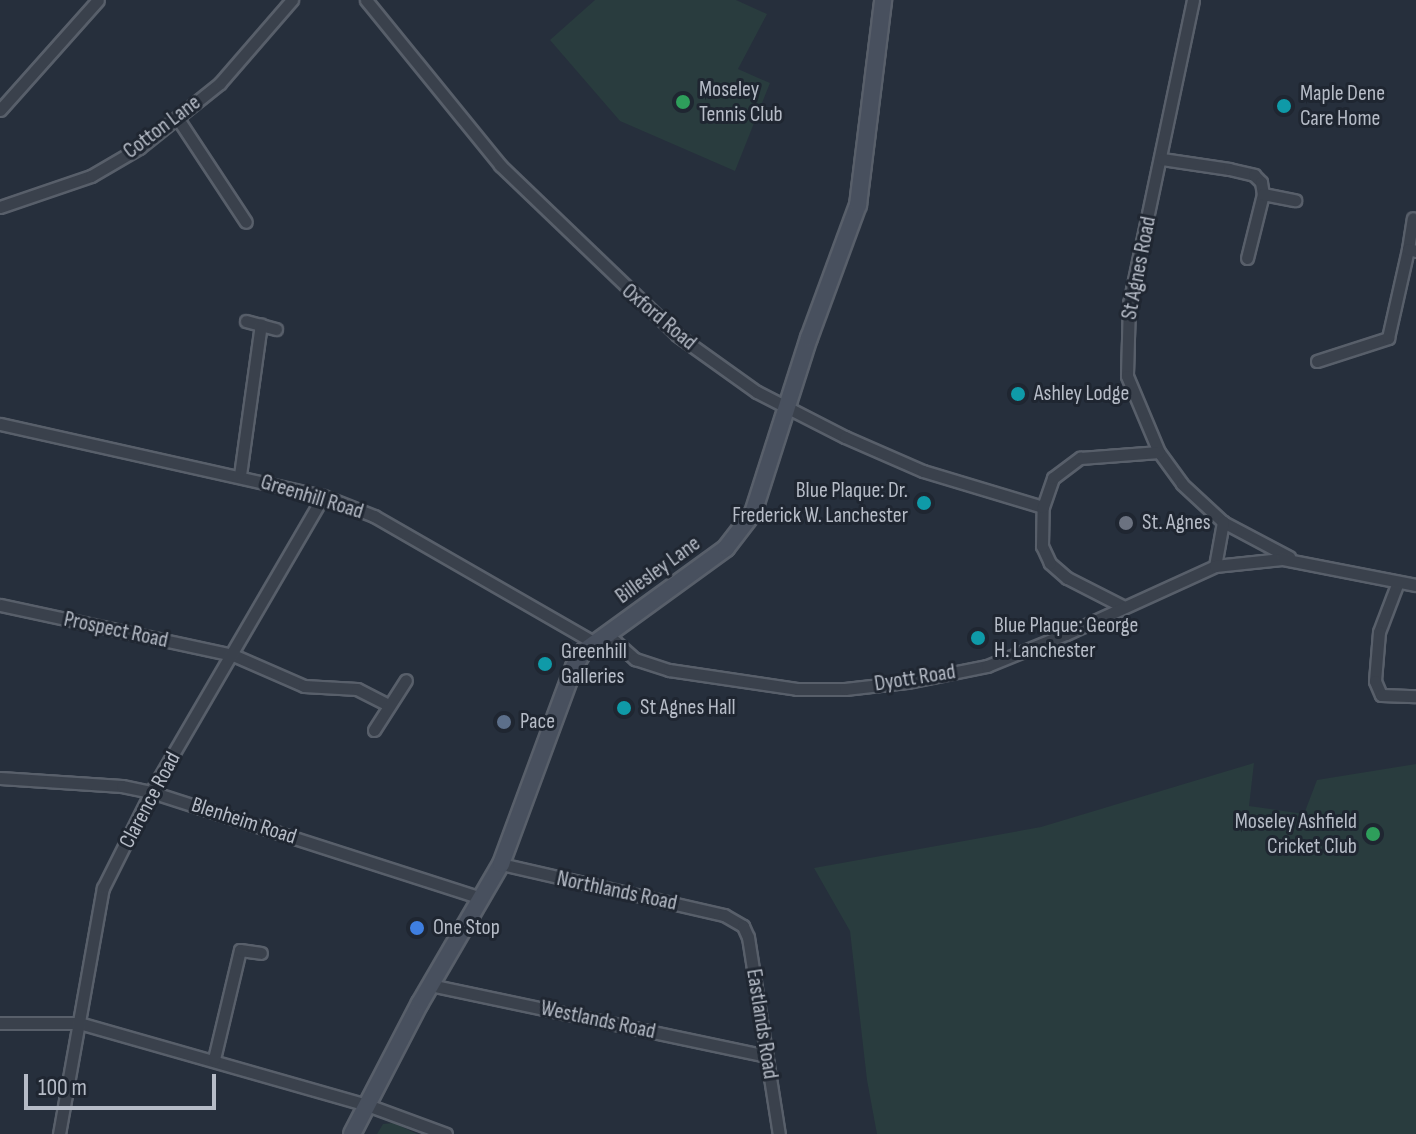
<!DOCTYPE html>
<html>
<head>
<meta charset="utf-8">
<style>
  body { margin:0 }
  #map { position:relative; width:1416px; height:1134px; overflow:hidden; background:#262f3c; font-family:"Sofia Sans Condensed",sans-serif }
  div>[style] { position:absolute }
  .green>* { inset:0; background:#293c3e }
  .roads { filter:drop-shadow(2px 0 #585f6a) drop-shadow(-2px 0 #585f6a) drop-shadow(0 2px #585f6a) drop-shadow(0 -2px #585f6a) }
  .street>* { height:11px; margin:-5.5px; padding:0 5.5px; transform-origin:5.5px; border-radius:5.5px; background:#3a414c }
  .secondary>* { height:16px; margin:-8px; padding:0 8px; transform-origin:8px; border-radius:8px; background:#48505e }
  .dots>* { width:22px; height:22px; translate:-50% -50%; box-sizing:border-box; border:4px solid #1f2631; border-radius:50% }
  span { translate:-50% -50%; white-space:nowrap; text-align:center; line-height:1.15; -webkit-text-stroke:6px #1f2631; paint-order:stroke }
  .poi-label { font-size:22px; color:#b6bcc7 }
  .left { translate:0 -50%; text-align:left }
  .right { translate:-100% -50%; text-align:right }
  .street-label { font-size:22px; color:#b6bcc7 }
  .scale { position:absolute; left:24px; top:1074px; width:192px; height:36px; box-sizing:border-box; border:4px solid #b6bcc7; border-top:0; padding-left:10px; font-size:24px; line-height:28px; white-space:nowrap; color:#b6bcc7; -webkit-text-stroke:6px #1f2631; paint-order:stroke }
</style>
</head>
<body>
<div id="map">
  <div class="green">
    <i style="clip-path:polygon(595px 0,736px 0,767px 14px,738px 69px,770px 83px,735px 171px,620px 121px,550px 40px)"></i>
    <i style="clip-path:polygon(1254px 763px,1249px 806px,1304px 814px,1317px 780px,1416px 764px,1416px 1134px,877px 1134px,867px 1080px,850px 931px,814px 868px,1041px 827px)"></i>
    <i style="clip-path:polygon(394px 1123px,417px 1134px,377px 1134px,383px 1124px)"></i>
  </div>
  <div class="roads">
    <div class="street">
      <i style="left:366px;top:0;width:213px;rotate:50.9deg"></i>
      <i style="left:500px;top:165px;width:245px;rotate:43.8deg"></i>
      <i style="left:677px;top:335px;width:98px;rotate:35.5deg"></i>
      <i style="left:757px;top:392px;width:99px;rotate:27.1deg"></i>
      <i style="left:845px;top:437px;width:85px;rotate:23.6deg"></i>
      <i style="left:923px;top:471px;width:125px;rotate:16.7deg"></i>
      <i style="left:1193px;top:0;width:310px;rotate:101.9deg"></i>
      <i style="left:1129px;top:303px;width:73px;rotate:91.6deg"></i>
      <i style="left:1127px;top:376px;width:82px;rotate:67.2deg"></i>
      <i style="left:1159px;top:452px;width:39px;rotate:54deg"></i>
      <i style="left:1182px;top:484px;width:56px;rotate:42.8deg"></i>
      <i style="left:1223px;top:522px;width:75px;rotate:27.9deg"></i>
      <i style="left:0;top:110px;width:147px;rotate:-48.3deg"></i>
      <i style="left:178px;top:119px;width:123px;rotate:56.6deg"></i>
      <i style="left:1162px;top:159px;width:68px;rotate:8.5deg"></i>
      <i style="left:1229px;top:169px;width:26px;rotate:13deg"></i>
      <i style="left:1254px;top:175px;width:10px;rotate:45deg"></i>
      <i style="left:1261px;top:182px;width:12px;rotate:81deg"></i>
      <i style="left:1263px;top:194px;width:66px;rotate:104deg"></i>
      <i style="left:1263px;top:194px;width:33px;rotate:11deg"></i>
      <i style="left:0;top:207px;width:96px;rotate:-18.8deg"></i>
      <i style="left:91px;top:176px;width:56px;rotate:-30.3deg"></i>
      <i style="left:139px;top:148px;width:104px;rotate:-38.7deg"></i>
      <i style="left:220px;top:83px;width:110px;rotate:-49.1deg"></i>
      <i style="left:1408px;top:249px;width:31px;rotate:-81deg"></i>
      <i style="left:246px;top:321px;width:31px;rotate:15deg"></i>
      <i style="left:1317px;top:361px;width:75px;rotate:-17.9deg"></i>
      <i style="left:1388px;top:338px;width:91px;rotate:-77.3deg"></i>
      <i style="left:1408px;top:249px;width:8px;rotate:14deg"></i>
      <i style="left:0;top:424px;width:331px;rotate:12.6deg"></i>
      <i style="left:323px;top:496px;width:55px;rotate:21.4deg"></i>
      <i style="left:374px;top:516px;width:255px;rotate:29.9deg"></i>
      <i style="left:240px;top:475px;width:152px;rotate:-82.1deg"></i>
      <i style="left:1215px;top:566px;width:45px;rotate:-79.7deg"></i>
      <i style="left:1398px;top:582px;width:53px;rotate:110.8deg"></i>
      <i style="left:1379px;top:632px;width:49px;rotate:94.7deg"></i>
      <i style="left:1375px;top:681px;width:15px;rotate:67deg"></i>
      <i style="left:1381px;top:695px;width:35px;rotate:2deg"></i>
      <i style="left:0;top:605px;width:238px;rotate:12.1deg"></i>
      <i style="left:233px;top:655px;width:77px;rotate:23.6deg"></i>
      <i style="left:304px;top:686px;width:53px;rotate:3.2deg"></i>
      <i style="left:357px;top:689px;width:36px;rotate:27deg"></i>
      <i style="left:1124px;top:607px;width:64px;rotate:-153deg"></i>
      <i style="left:1067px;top:578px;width:23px;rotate:-139deg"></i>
      <i style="left:1050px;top:563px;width:19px;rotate:-115deg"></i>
      <i style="left:1042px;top:546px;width:39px;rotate:-89deg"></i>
      <i style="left:1043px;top:507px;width:31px;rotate:-71deg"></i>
      <i style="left:1053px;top:478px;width:34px;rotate:-37deg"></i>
      <i style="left:1080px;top:458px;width:79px;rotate:-4.3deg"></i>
      <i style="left:607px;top:634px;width:38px;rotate:42deg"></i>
      <i style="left:635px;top:659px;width:36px;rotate:18deg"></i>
      <i style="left:669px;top:670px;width:129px;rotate:8.4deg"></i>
      <i style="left:797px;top:689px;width:48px"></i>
      <i style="left:845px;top:689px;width:62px;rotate:-6.4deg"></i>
      <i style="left:907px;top:682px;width:82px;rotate:-11.3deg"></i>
      <i style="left:987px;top:666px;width:85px;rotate:-22.1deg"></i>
      <i style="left:1066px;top:634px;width:164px;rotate:-24.5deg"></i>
      <i style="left:1215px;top:566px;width:67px;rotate:-6deg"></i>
      <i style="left:1282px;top:559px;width:136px;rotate:11deg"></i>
      <i style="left:374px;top:730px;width:59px;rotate:-57.4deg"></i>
      <i style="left:0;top:778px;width:122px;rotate:3.8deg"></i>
      <i style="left:122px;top:786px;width:30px;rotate:12deg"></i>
      <i style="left:151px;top:792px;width:347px;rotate:17.8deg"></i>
      <i style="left:501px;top:864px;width:229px;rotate:12.9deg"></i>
      <i style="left:724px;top:915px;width:22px;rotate:30deg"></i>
      <i style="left:743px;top:926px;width:12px;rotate:66deg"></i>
      <i style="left:748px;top:937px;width:199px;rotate:81.1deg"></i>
      <i style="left:430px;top:985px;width:344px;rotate:11.9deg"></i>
      <i style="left:0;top:1023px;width:79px"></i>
      <i style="left:79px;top:1023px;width:303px;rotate:15.9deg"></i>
      <i style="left:370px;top:1106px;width:81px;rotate:20.2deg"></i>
      <i style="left:214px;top:1059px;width:112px;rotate:-76.6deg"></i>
      <i style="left:240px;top:950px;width:21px;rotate:8deg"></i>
      <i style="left:59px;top:1134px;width:250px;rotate:-79.9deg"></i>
      <i style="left:103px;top:888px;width:107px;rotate:-63.4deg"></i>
      <i style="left:151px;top:792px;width:342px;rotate:-59.8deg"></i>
    </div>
    <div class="secondary">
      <i style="left:352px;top:1134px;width:148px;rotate:-62.6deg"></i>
      <i style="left:420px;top:1003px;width:161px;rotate:-59.8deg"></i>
      <i style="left:501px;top:864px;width:210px;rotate:-69.7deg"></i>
      <i style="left:574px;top:667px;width:17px;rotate:-59deg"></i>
      <i style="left:583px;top:652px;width:177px;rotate:-36deg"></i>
      <i style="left:726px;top:548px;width:44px;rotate:-52.4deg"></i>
      <i style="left:753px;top:513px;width:184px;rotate:-72.3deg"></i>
      <i style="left:809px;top:338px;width:142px;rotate:-69.8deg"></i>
      <i style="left:858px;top:205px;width:207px;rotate:-83deg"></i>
    </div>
  </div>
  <div class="dots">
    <i style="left:683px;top:102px;background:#2e9e5b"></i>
    <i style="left:1284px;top:106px;background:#0f9aa8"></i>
    <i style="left:1018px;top:394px;background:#0f9aa8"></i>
    <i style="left:924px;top:503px;background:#0f9aa8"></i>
    <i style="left:1126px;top:523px;background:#6b7280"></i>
    <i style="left:978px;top:638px;background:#0f9aa8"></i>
    <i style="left:545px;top:664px;background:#0f9aa8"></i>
    <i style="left:624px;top:708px;background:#0f9aa8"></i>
    <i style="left:504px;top:722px;background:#5c6f8a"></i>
    <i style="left:1373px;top:834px;background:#2e9e5b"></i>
    <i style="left:417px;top:928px;background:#3f7fe0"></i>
  </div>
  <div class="poi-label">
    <span class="left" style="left:699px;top:102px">Moseley<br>Tennis Club</span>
    <span class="left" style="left:1300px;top:106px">Maple Dene<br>Care Home</span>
    <span class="left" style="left:1034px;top:394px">Ashley Lodge</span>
    <span class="right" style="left:908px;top:503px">Blue Plaque: Dr.<br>Frederick W. Lanchester</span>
    <span class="left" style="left:1142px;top:523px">St. Agnes</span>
    <span class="left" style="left:994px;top:638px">Blue Plaque: George<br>H. Lanchester</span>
    <span class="left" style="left:561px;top:664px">Greenhill<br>Galleries</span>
    <span class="left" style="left:640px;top:708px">St Agnes Hall</span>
    <span class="left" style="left:520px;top:722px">Pace</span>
    <span class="right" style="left:1357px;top:834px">Moseley Ashfield<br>Cricket Club</span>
    <span class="left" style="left:433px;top:928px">One Stop</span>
  </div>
  <div class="street-label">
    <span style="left:162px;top:127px;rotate:-37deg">Cotton Lane</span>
    <span style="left:1139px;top:268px;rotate:-79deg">St Agnes Road</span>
    <span style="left:659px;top:317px;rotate:40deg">Oxford Road</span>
    <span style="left:312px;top:497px;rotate:17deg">Greenhill Road</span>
    <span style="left:658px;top:570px;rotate:-36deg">Billesley Lane</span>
    <span style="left:116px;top:630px;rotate:12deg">Prospect Road</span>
    <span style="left:915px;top:678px;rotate:-9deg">Dyott Road</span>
    <span style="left:150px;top:800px;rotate:-62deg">Clarence Road</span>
    <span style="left:244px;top:821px;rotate:18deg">Blenheim Road</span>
    <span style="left:617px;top:891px;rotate:12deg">Northlands Road</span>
    <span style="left:598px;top:1020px;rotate:12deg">Westlands Road</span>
    <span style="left:762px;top:1024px;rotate:81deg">Eastlands Road</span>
  </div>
  <div class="scale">100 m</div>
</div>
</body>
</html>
